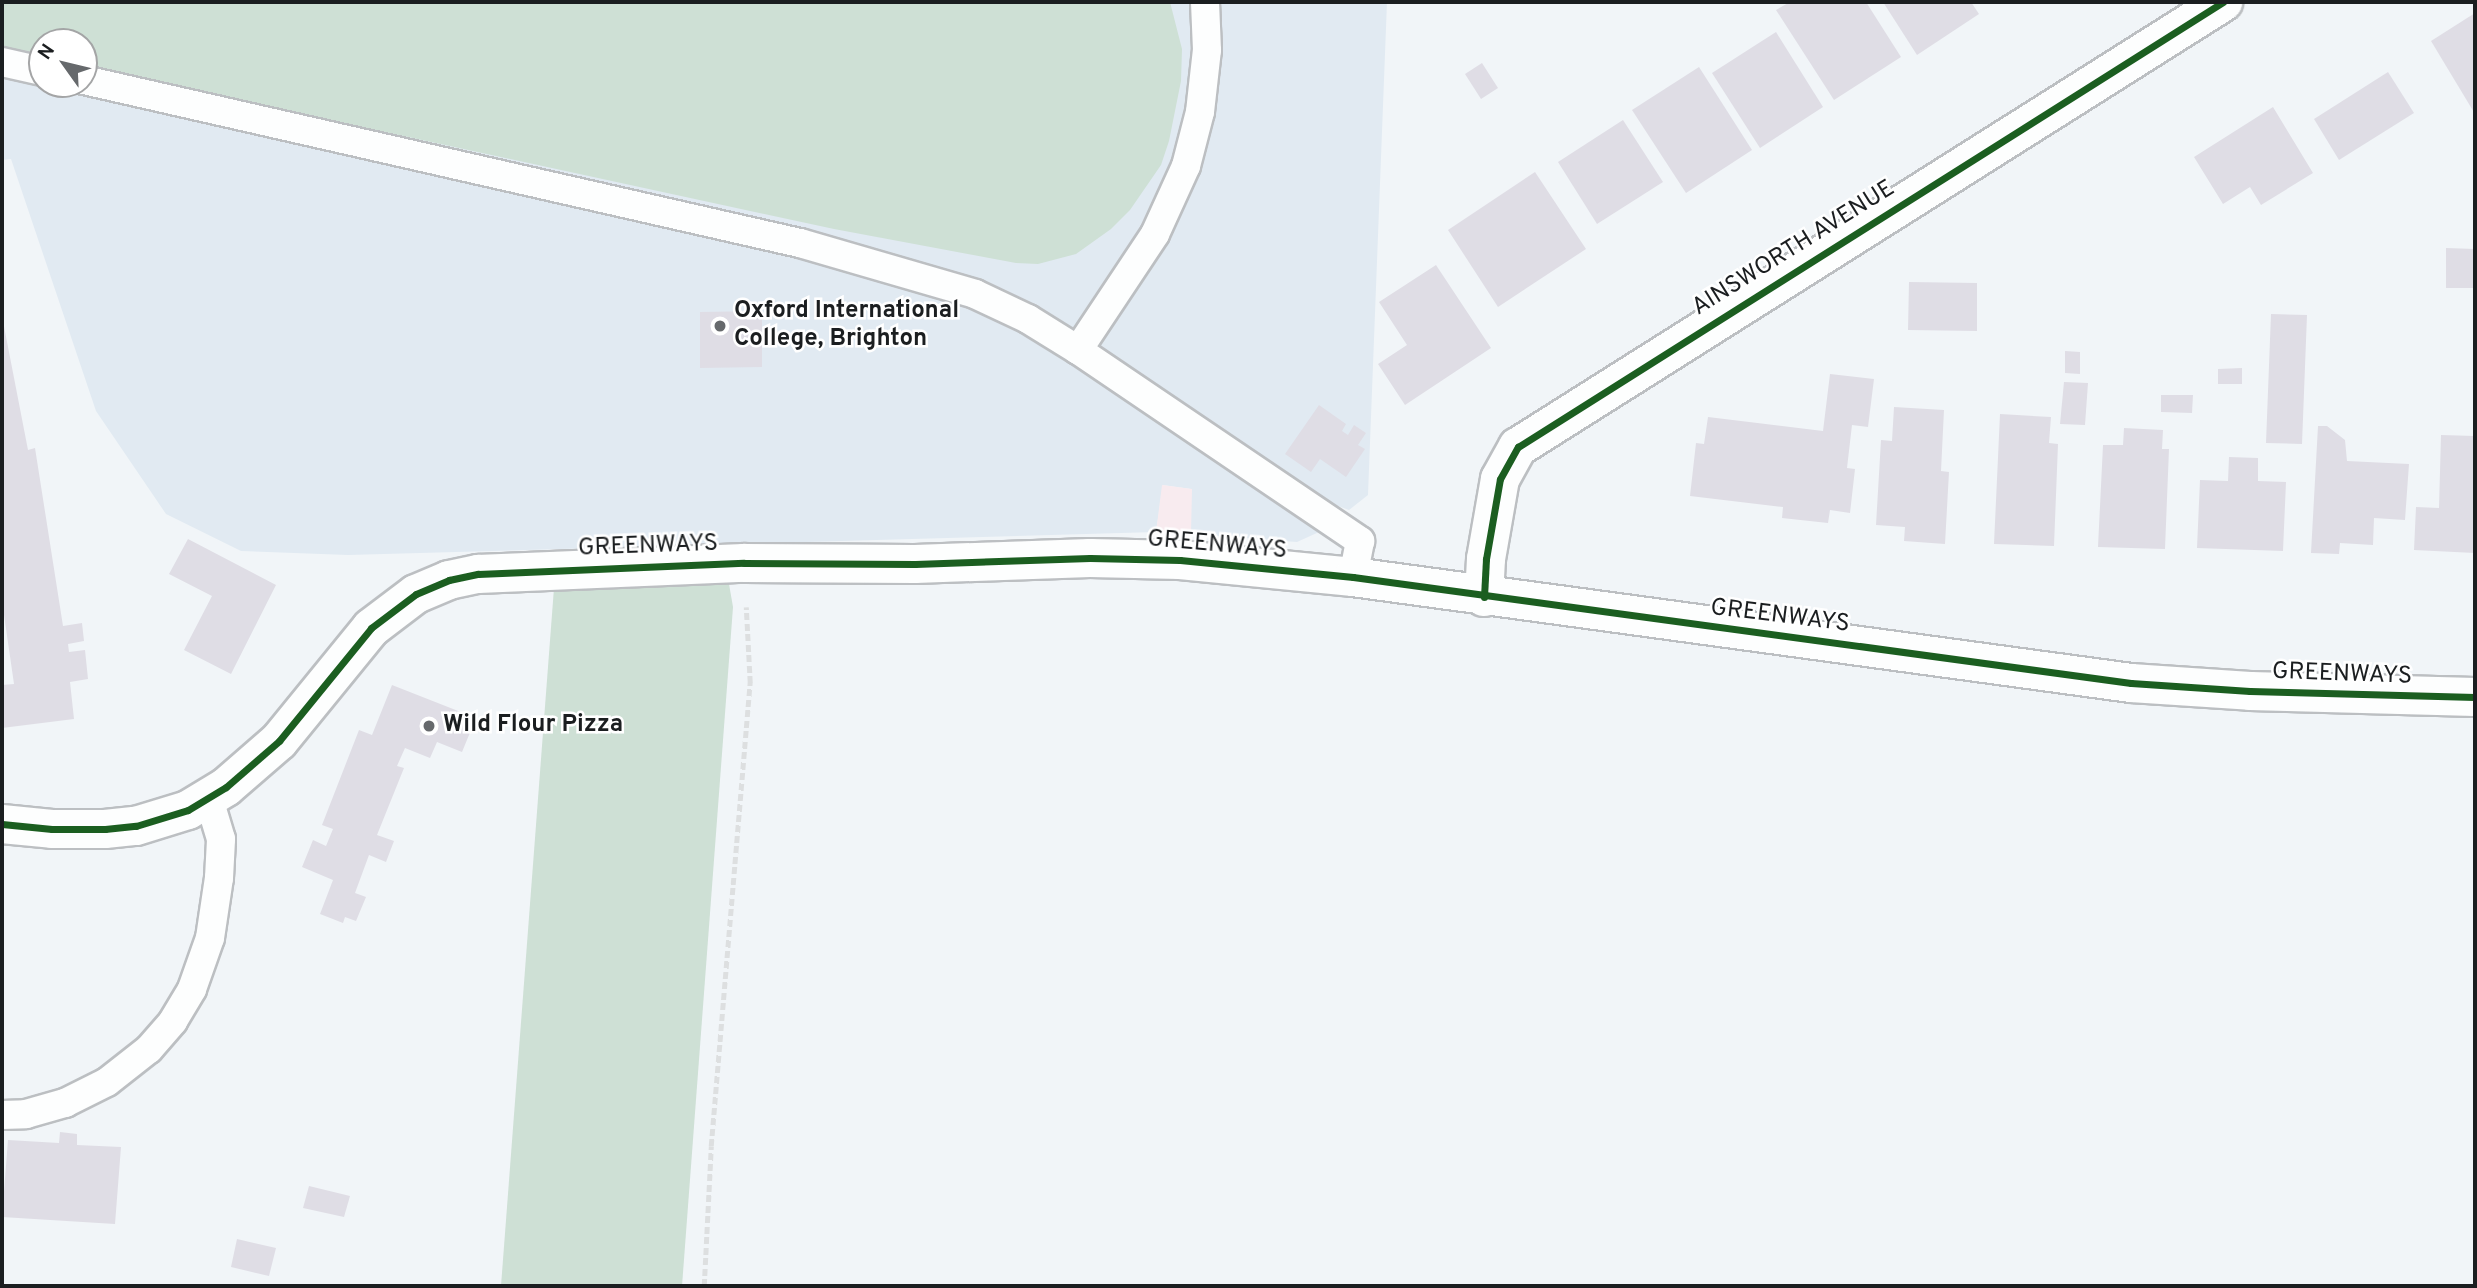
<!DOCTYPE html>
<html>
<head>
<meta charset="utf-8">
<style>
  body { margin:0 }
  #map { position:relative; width:2477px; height:1288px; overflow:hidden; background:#f1f5f8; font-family:Overpass,sans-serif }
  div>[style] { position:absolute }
  .built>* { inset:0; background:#e1eaf2 }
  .industrial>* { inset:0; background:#f8ebef }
  .green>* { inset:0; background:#cee0d5 }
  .building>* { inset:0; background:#dfdde5 }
  .path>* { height:4.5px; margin-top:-2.25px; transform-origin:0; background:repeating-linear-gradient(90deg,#dddfe0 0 7px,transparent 0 10.5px) }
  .roads { filter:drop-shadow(2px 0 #bcbfc2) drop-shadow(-2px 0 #bcbfc2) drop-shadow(0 2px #bcbfc2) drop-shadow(0 -2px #bcbfc2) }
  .service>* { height:28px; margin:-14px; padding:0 14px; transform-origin:14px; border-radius:14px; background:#fdfefe }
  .minor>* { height:38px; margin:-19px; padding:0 19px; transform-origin:19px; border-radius:19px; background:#fdfefe }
  .tertiary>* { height:38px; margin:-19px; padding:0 19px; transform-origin:19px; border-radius:19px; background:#fdfefe }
  .cycleway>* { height:7px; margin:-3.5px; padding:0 3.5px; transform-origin:3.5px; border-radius:3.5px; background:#1b5e20 }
  .dots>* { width:19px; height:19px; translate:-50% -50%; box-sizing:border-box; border:4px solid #fff; border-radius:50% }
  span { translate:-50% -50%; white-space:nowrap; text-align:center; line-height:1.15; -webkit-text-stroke:5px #fff; paint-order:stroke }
  .street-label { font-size:24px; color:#1b1e20 }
  .poi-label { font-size:24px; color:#1b1e20; font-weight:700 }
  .left { translate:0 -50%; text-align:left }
  .frame { position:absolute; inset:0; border:4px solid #1b1e20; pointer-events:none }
  .north { position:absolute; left:28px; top:28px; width:70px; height:70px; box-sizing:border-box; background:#fff; border:2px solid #a4a5a6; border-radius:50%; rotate:304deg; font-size:19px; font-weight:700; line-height:28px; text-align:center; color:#1b1e20 }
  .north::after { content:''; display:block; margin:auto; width:24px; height:32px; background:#66696c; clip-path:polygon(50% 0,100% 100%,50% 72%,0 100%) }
</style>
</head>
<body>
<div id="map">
  <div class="built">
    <i style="clip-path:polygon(evenodd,2px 2px,1387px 2px,1368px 495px,1349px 510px,1322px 500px,1307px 524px,1319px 532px,1297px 542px,1191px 534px,1191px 489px,1163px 485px,1156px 532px,348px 555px,241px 551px,166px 514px,96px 411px,11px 159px,2px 160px,2px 2px,42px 42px,84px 42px,84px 84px,42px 84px,42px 42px)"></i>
  </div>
  <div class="industrial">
    <i style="clip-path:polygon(1162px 485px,1192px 489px,1191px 534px,1156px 532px)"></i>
  </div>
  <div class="green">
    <i style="clip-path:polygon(2px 2px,1170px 2px,1182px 49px,1181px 81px,1169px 141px,1161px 165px,1130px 210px,1111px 229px,1076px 254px,1038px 264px,1016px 263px,834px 229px,84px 67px,84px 42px,42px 42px,42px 58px,2px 49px)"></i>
    <i style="clip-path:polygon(729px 584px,733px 607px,682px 1286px,501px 1286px,554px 588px)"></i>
  </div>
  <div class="building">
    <i style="clip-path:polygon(1790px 2px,1866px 2px,1901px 57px,1834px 100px,1776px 10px)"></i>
    <i style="clip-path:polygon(1883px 2px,1971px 2px,1979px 14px,1917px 55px)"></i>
    <i style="clip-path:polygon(2475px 13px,2475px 114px,2431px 41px)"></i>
    <i style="clip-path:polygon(1776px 32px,1823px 107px,1760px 148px,1712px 73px)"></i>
    <i style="clip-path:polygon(1482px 63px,1498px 88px,1481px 99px,1465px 74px)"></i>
    <i style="clip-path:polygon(1699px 67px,1752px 150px,1686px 193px,1632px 110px)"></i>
    <i style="clip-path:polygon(2388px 72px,2414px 113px,2339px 160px,2314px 119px)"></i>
    <i style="clip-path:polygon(2273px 107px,2313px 173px,2261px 205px,2250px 187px,2223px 204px,2194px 157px)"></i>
    <i style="clip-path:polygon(1623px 120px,1663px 182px,1597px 224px,1558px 162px)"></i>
    <i style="clip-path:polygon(1535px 172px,1586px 249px,1498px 307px,1448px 230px)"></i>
    <i style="clip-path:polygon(2446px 248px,2475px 249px,2475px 288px,2446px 288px)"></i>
    <i style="clip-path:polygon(1436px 265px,1491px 348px,1405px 405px,1378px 364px,1407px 345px,1379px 302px)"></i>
    <i style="clip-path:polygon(1909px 282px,1977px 283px,1977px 331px,1908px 330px)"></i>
    <i style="clip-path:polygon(762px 311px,762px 367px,700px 368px,700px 312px)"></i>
    <i style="clip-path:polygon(2271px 314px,2307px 315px,2302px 444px,2266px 443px)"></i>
    <i style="clip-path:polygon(2px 316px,28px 450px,35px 448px,63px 626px,82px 623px,84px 641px,68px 644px,69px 652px,85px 650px,88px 679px,70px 682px,74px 719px,2px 728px,2px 685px,14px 684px,2px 601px)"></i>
    <i style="clip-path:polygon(2065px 351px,2080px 352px,2080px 374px,2065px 373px)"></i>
    <i style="clip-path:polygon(2242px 368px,2242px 384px,2218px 384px,2218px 369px)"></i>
    <i style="clip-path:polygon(1830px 374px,1874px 379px,1868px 427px,1852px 425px,1847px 468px,1855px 469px,1850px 513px,1830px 510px,1828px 523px,1782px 518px,1783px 507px,1690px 496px,1696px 443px,1704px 444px,1708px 417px,1823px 431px)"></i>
    <i style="clip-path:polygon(2064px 382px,2088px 383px,2085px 425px,2060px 424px)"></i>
    <i style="clip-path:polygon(2161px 395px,2193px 395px,2192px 413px,2161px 412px)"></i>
    <i style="clip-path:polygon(1319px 405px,1346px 424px,1342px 431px,1348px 435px,1354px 425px,1366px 433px,1358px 445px,1365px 449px,1346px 477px,1320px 459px,1311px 472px,1285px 454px)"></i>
    <i style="clip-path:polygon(1894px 407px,1944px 410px,1941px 471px,1949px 472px,1945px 544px,1904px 541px,1905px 527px,1876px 525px,1881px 440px,1892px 441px)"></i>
    <i style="clip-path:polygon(2000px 414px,2051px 417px,2049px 443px,2058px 444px,2054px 546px,1994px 544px)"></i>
    <i style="clip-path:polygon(2318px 426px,2327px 426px,2345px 440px,2347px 461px,2409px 464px,2405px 520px,2374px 518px,2373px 545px,2340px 543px,2339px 554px,2311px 553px)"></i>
    <i style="clip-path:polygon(2124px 428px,2163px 430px,2162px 449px,2169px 449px,2165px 549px,2098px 547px,2103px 445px,2123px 445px)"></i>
    <i style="clip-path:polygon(2441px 435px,2475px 436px,2475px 553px,2414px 550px,2416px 507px,2439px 508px)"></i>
    <i style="clip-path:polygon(2229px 457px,2258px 458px,2258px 481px,2286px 482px,2283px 551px,2197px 548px,2200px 480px,2228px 481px)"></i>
    <i style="clip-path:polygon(188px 539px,276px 585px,231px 674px,184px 650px,212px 596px,169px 574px)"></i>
    <i style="clip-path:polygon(392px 685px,476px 718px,462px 752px,437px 742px,430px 758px,405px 748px,397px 766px,404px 768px,377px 835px,394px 841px,386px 862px,369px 855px,355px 893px,366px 897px,356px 921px,345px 917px,343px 923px,320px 914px,333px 880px,302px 867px,313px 840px,326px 846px,333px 829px,322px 825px,359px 730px,372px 735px)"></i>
    <i style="clip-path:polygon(60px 1132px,77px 1134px,77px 1145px,121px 1147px,115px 1224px,2px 1217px,8px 1140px,59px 1143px)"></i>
    <i style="clip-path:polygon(309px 1186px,350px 1196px,344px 1217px,303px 1208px)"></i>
    <i style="clip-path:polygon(237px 1239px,276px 1248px,269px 1276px,231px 1267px)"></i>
  </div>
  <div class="path">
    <i style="left:704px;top:1286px;width:140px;rotate:-87.1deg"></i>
    <i style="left:711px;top:1146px;width:465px;rotate:-85.2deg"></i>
    <i style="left:750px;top:683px;width:76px;rotate:-93deg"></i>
  </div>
  <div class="roads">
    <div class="service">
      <i style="left:2px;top:62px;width:41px;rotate:12.7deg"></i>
      <i style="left:84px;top:80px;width:734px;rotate:12.83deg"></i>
      <i style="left:800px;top:243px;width:182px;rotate:16.2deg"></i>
      <i style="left:975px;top:294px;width:59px;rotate:25.3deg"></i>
      <i style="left:1028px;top:319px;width:59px;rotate:31.8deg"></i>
      <i style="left:1078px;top:350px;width:341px;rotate:34.1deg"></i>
      <i style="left:1360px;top:541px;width:37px;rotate:101deg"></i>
      <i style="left:1078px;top:350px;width:139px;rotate:-56.4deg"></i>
      <i style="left:1155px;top:234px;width:75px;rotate:-65.5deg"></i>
      <i style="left:1186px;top:166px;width:56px;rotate:-75.5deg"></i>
      <i style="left:1200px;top:112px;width:62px;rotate:-83.6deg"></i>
      <i style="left:1207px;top:50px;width:48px;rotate:-92.4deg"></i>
      <i style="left:2px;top:1115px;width:24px;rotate:-2deg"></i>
      <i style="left:26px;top:1114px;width:41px;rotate:-15.8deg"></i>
      <i style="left:65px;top:1103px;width:47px;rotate:-26.6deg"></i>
      <i style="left:107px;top:1082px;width:53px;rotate:-38.2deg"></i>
      <i style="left:149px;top:1049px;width:37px;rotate:-49deg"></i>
      <i style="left:173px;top:1021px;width:37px;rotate:-59deg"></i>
      <i style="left:192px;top:989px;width:54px;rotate:-70.6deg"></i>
      <i style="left:210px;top:938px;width:61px;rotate:-81.5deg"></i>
      <i style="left:219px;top:878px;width:39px;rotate:-87deg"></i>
      <i style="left:221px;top:839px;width:42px;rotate:-106.7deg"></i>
    </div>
    <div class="minor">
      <i style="left:1484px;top:597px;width:38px;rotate:-87deg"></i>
      <i style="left:1486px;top:559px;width:81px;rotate:-80.1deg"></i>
      <i style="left:1500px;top:479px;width:37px;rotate:-61deg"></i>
      <i style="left:1518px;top:447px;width:834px;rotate:-32.26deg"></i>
    </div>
    <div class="tertiary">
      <i style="left:2px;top:824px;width:50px;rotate:5.7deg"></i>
      <i style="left:52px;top:829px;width:53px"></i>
      <i style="left:105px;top:829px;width:31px;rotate:-6deg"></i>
      <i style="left:136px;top:826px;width:54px;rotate:-17.1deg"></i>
      <i style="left:188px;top:810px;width:44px;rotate:-31.2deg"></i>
      <i style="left:226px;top:787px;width:70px;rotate:-41deg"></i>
      <i style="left:279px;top:741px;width:146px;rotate:-50.8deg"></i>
      <i style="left:371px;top:628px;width:56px;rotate:-37.1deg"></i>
      <i style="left:416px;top:594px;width:36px;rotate:-23deg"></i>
      <i style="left:449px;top:580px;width:30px;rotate:-12deg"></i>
      <i style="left:478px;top:574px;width:266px;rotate:-2.4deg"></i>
      <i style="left:744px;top:563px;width:171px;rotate:0.3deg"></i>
      <i style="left:915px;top:564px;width:175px;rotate:-2deg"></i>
      <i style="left:1090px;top:558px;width:90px;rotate:1.3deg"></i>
      <i style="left:1180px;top:560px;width:174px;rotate:5.6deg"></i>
      <i style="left:1353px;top:577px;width:785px;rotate:7.76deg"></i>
      <i style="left:2131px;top:683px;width:119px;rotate:3.8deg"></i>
      <i style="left:2250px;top:691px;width:225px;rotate:1.5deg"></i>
    </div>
  </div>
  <div class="cycleway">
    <i style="left:1484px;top:597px;width:38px;rotate:-87deg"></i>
    <i style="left:1486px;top:559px;width:81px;rotate:-80.1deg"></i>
    <i style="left:1500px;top:479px;width:37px;rotate:-61deg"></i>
    <i style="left:1518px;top:447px;width:834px;rotate:-32.26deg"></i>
    <i style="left:2px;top:824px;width:50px;rotate:5.7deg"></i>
    <i style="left:52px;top:829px;width:53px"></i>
    <i style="left:105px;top:829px;width:31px;rotate:-6deg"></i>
    <i style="left:136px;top:826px;width:54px;rotate:-17.1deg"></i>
    <i style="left:188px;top:810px;width:44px;rotate:-31.2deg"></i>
    <i style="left:226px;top:787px;width:70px;rotate:-41deg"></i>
    <i style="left:279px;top:741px;width:146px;rotate:-50.8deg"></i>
    <i style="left:371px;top:628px;width:56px;rotate:-37.1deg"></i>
    <i style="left:416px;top:594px;width:36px;rotate:-23deg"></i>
    <i style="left:449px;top:580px;width:30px;rotate:-12deg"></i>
    <i style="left:478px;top:574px;width:266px;rotate:-2.4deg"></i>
    <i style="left:744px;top:563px;width:171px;rotate:0.3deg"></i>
    <i style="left:915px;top:564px;width:175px;rotate:-2deg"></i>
    <i style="left:1090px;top:558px;width:90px;rotate:1.3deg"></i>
    <i style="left:1180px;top:560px;width:174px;rotate:5.6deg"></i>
    <i style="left:1353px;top:577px;width:785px;rotate:7.76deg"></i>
    <i style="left:2131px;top:683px;width:119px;rotate:3.8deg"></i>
    <i style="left:2250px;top:691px;width:225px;rotate:1.5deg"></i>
  </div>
  <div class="dots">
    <i style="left:720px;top:326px;background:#66696c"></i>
    <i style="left:429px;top:726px;background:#66696c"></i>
  </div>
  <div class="street-label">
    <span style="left:1794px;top:249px;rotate:-32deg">AINSWORTH AVENUE</span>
    <span style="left:1217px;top:546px;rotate:5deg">GREENWAYS</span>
    <span style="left:648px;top:547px;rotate:-2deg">GREENWAYS</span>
    <span style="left:1780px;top:617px;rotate:7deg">GREENWAYS</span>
    <span style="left:2342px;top:675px;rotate:2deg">GREENWAYS</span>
  </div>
  <div class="poi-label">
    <span class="left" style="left:734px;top:326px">Oxford International<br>College, Brighton</span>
    <span class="left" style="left:443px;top:726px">Wild Flour Pizza</span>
  </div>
  <div class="frame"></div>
  <div class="north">N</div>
</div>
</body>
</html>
